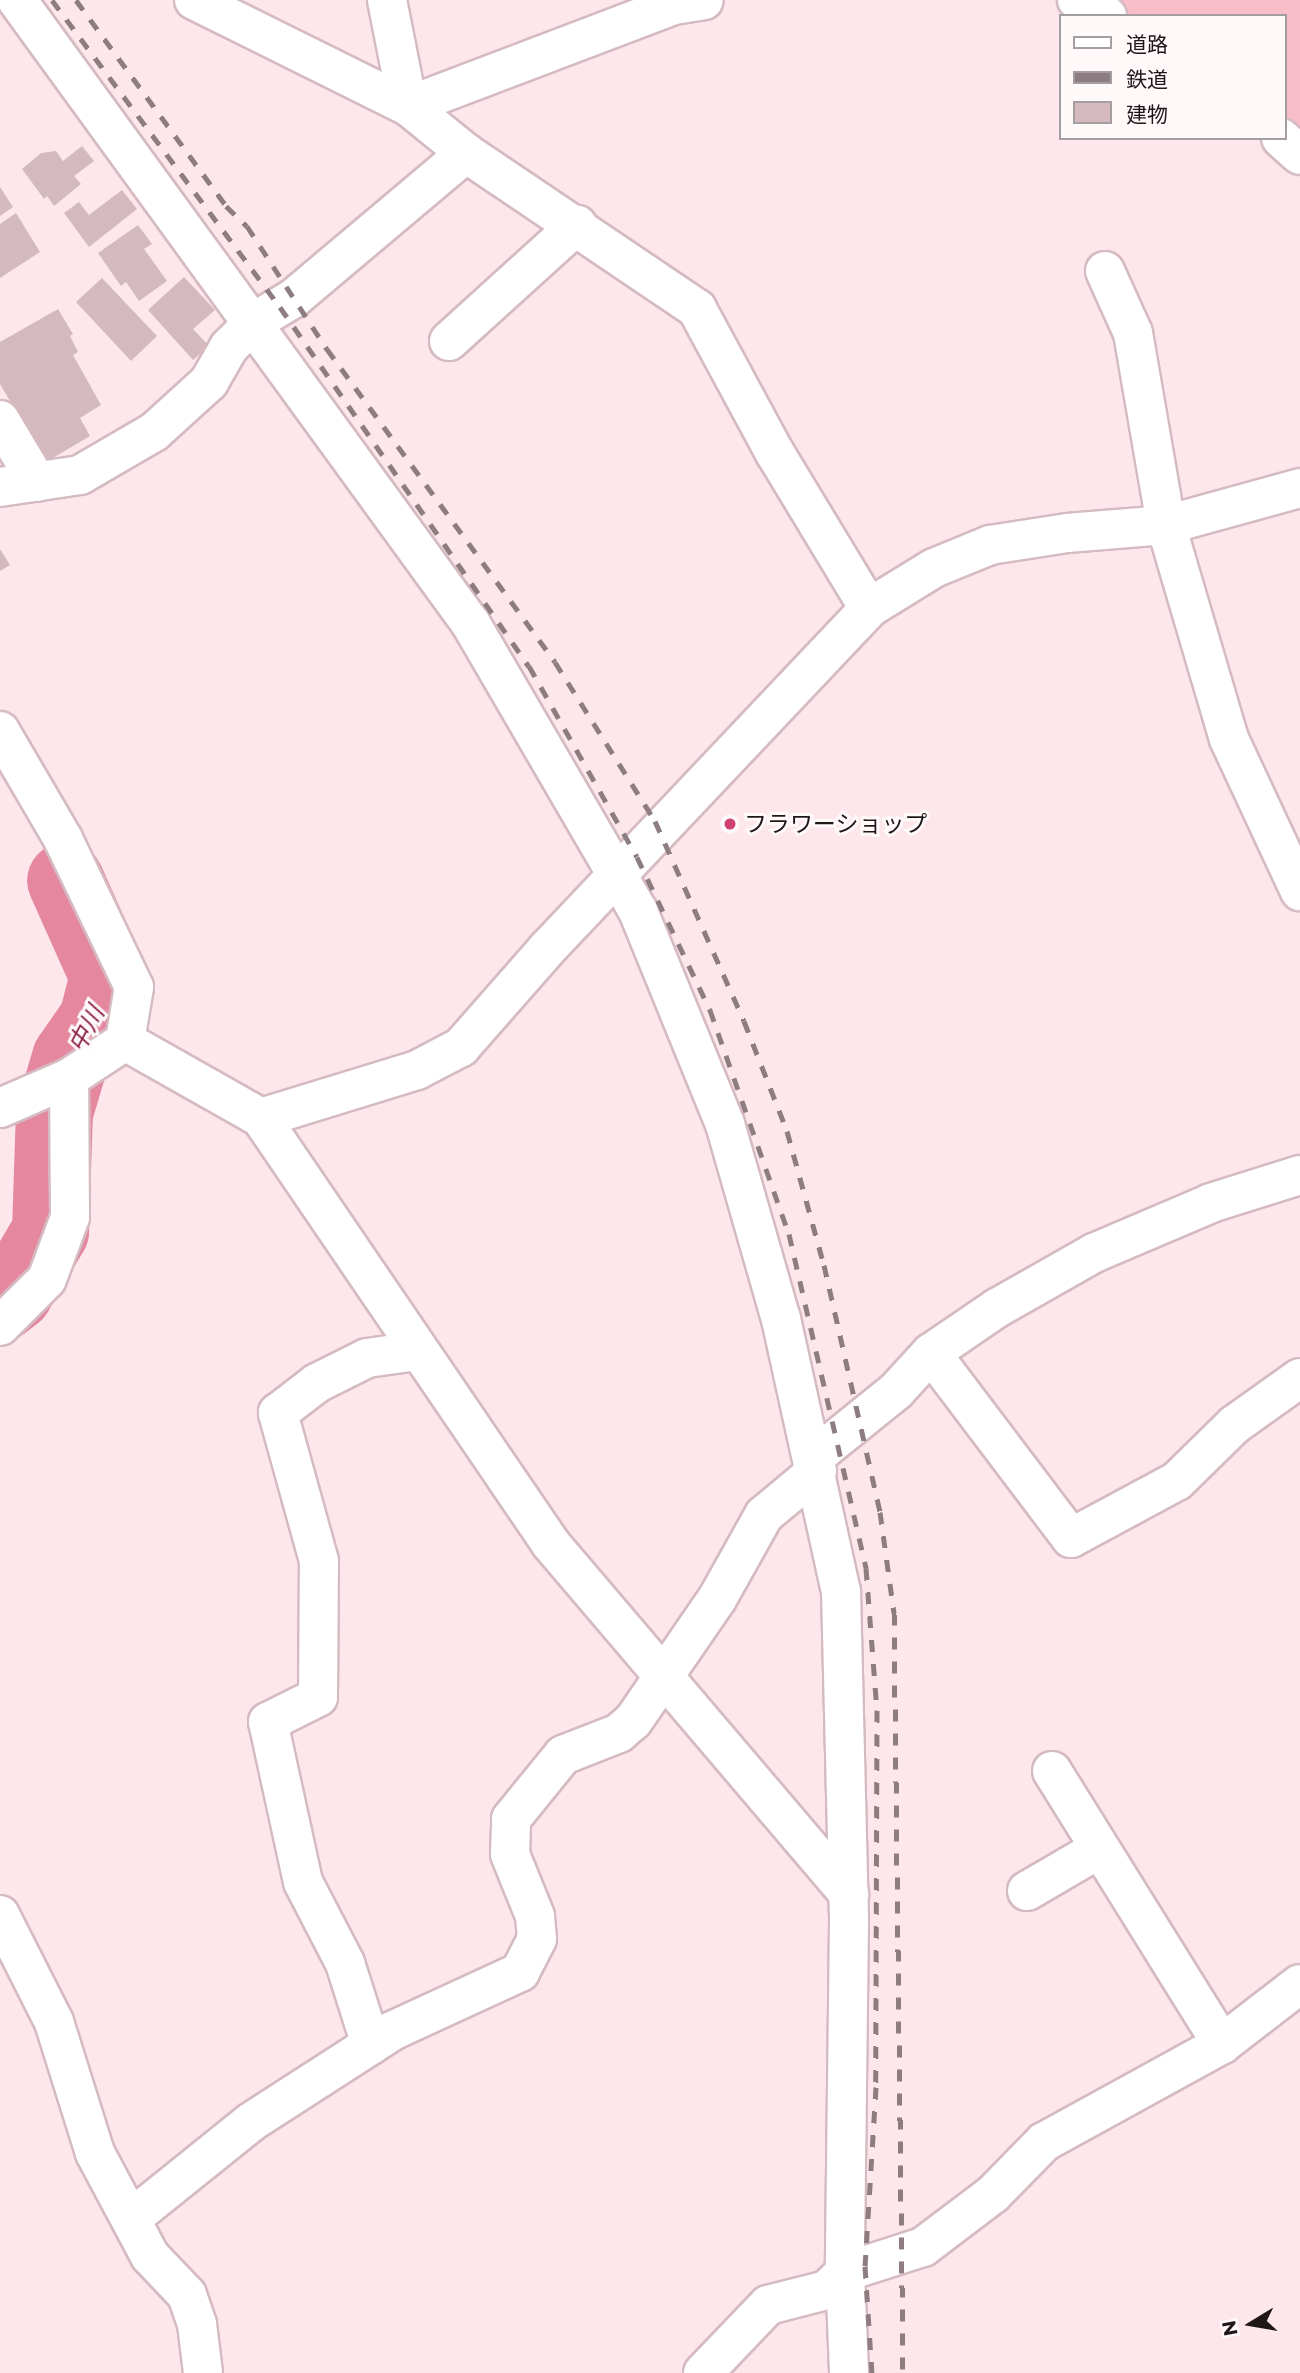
<!DOCTYPE html>
<html>
<head>
<meta charset="utf-8">
<style>
  body { margin:0 }
  #map { position:relative; width:1300px; height:2373px; overflow:hidden; background:#fde7ec; font-family:Montserrat,"Noto Sans JP",sans-serif }
  div>[style] { position:absolute }
  .green>* { inset:0; background:#fabecb }
  .river>* { height:77px; margin:-38.5px; padding:0 38.5px; transform-origin:38.5px; border-radius:38.5px; background:#e4879f }
  .building>* { inset:0; background:#d4babf }
  .roads { filter:drop-shadow(2px 0 #d5bbc1) drop-shadow(-2px 0 #d5bbc1) drop-shadow(0 2px #d5bbc1) drop-shadow(0 -2px #d5bbc1) }
  .minor>* { height:38px; margin:-19px; padding:0 19px; transform-origin:19px; border-radius:19px; background:#fff }
  .rail>* { height:5px; margin-top:-2.5px; transform-origin:0; background:repeating-linear-gradient(90deg,#8d7d81 0 12px,transparent 0 24px) }
  .dots>* { width:19px; height:19px; translate:-50% -50%; box-sizing:border-box; border:4px solid #fff9fa; border-radius:50% }
  span { translate:-50% -50%; white-space:nowrap; text-align:center; line-height:1.15; -webkit-text-stroke:6px #fff9fa; paint-order:stroke }
  .poi-label { font-size:23px; color:#1f1618 }
  .left { translate:0 -50%; text-align:left }
  .water-label { font-size:24px; color:#8a1e46; font-style:italic }
  .legend { position:absolute; left:1059px; top:14px; width:228px; height:126px; box-sizing:border-box; background:#fff9fa; border:2px solid #a59ea0; margin:0; padding:9px 12px; list-style:none; font-size:21px; color:#1f1618 }
  .legend li { display:flex; align-items:center; gap:14px; height:35px }
  .legend b { width:35px; border:2px solid #a59ea0 }
  .north { position:absolute; left:1216px; top:2289px; width:70px; height:70px; -webkit-text-stroke:5px #fff9fa; paint-order:stroke; rotate:259deg; font-size:19px; font-weight:700; line-height:28px; text-align:center; color:#1f1618 }
  .north::after { content:''; display:block; margin:auto; width:24px; height:32px; background:#1f1618; clip-path:polygon(50% 0,100% 100%,50% 72%,0 100%) }
</style>
</head>
<body>
<div id="map">
  <div class="green">
    <i style="clip-path:polygon(1102px 0,1300px 0,1300px 141px,1284px 127px,1284px 16px,1132px 16px)"></i>
  </div>
  <div class="river">
    <i style="left:0;top:1303px;width:18px;rotate:-38deg"></i>
    <i style="left:14px;top:1292px;width:71px;rotate:-59.5deg"></i>
    <i style="left:50px;top:1231px;width:119px;rotate:-88.1deg"></i>
    <i style="left:54px;top:1112px;width:56px;rotate:-73.5deg"></i>
    <i style="left:70px;top:1058px;width:47px;rotate:-55.3deg"></i>
    <i style="left:97px;top:1019px;width:44px;rotate:-75.7deg"></i>
    <i style="left:108px;top:976px;width:105px;rotate:-114.1deg"></i>
  </div>
  <div class="building">
    <i style="clip-path:polygon(82px 146px,94px 161px,74px 176px,81px 184px,54px 206px,47px 196px,44px 199px,22px 169px,41px 153px,56px 151px,63px 161px)"></i>
    <i style="clip-path:polygon(0 187px,13px 207px,0 216px)"></i>
    <i style="clip-path:polygon(122px 190px,137px 209px,89px 247px,64px 213px,79px 202px,89px 215px)"></i>
    <i style="clip-path:polygon(16px 213px,40px 252px,0 278px,0 224px)"></i>
    <i style="clip-path:polygon(138px 225px,152px 244px,144px 249px,167px 281px,139px 301px,126px 282px,121px 286px,98px 253px)"></i>
    <i style="clip-path:polygon(184px 277px,215px 310px,193px 329px,209px 346px,193px 360px,148px 310px)"></i>
    <i style="clip-path:polygon(102px 278px,157px 336px,131px 361px,76px 302px)"></i>
    <i style="clip-path:polygon(58px 309px,73px 334px,70px 336px,78px 352px,73px 355px,101px 405px,80px 418px,90px 436px,46px 462px,0 384px,0 342px)"></i>
    <i style="clip-path:polygon(0 549px,10px 565px,0 571px)"></i>
  </div>
  <div class="roads">
    <div class="minor">
      <i style="left:17px;top:0;width:772px;rotate:53.96deg"></i>
      <i style="left:471px;top:624px;width:332px;rotate:59.8deg"></i>
      <i style="left:638px;top:911px;width:230px;rotate:67.8deg"></i>
      <i style="left:725px;top:1124px;width:203px;rotate:74deg"></i>
      <i style="left:781px;top:1319px;width:279px;rotate:77.6deg"></i>
      <i style="left:841px;top:1591px;width:331px;rotate:88.6deg"></i>
      <i style="left:849px;top:1922px;width:350px;rotate:90.7deg"></i>
      <i style="left:845px;top:2272px;width:101px;rotate:87.7deg"></i>
      <i style="left:194px;top:0;width:239px;rotate:26.4deg"></i>
      <i style="left:408px;top:106px;width:75px;rotate:39deg"></i>
      <i style="left:466px;top:153px;width:279px;rotate:34deg"></i>
      <i style="left:697px;top:309px;width:164px;rotate:61.6deg"></i>
      <i style="left:775px;top:453px;width:181px;rotate:58.8deg"></i>
      <i style="left:387px;top:0;width:108px;rotate:78.8deg"></i>
      <i style="left:408px;top:106px;width:285px;rotate:-20.8deg"></i>
      <i style="left:674px;top:5px;width:30px;rotate:-9deg"></i>
      <i style="left:1077px;top:0;width:34px;rotate:28deg"></i>
      <i style="left:1281px;top:138px;width:25px;rotate:42deg"></i>
      <i style="left:1105px;top:271px;width:68px;rotate:65.7deg"></i>
      <i style="left:1133px;top:333px;width:195px;rotate:80.2deg"></i>
      <i style="left:1166px;top:525px;width:223px;rotate:73.6deg"></i>
      <i style="left:1229px;top:739px;width:168px;rotate:65deg"></i>
      <i style="left:449px;top:341px;width:173px;rotate:-42.2deg"></i>
      <i style="left:0;top:420px;width:72px;rotate:59.2deg"></i>
      <i style="left:0;top:487px;width:81px;rotate:-8.5deg"></i>
      <i style="left:80px;top:475px;width:86px;rotate:-30.2deg"></i>
      <i style="left:154px;top:432px;width:74px;rotate:-42.3deg"></i>
      <i style="left:209px;top:382px;width:40px;rotate:-60.3deg"></i>
      <i style="left:229px;top:347px;width:35px;rotate:-45deg"></i>
      <i style="left:254px;top:322px;width:47px;rotate:-31deg"></i>
      <i style="left:294px;top:298px;width:225px;rotate:-40.1deg"></i>
      <i style="left:0;top:731px;width:125px;rotate:59.7deg"></i>
      <i style="left:63px;top:839px;width:164px;rotate:64.4deg"></i>
      <i style="left:134px;top:987px;width:55px;rotate:99.5deg"></i>
      <i style="left:125px;top:1041px;width:156px;rotate:29.5deg"></i>
      <i style="left:261px;top:1118px;width:515px;rotate:55.75deg"></i>
      <i style="left:551px;top:1544px;width:460px;rotate:49.6deg"></i>
      <i style="left:0;top:1108px;width:75px;rotate:-23.5deg"></i>
      <i style="left:261px;top:1118px;width:163px;rotate:-17.1deg"></i>
      <i style="left:417px;top:1070px;width:50px;rotate:-27.6deg"></i>
      <i style="left:461px;top:1047px;width:130px;rotate:-48.7deg"></i>
      <i style="left:547px;top:949px;width:469px;rotate:-46.6deg"></i>
      <i style="left:869px;top:608px;width:76px;rotate:-31.6deg"></i>
      <i style="left:934px;top:568px;width:61px;rotate:-22.3deg"></i>
      <i style="left:990px;top:545px;width:78px;rotate:-8.9deg"></i>
      <i style="left:1067px;top:533px;width:99px;rotate:-4.6deg"></i>
      <i style="left:1166px;top:525px;width:139px;rotate:-15.4deg"></i>
      <i style="left:0;top:1326px;width:66px;rotate:-45deg"></i>
      <i style="left:47px;top:1279px;width:66px;rotate:-69.6deg"></i>
      <i style="left:70px;top:1217px;width:139px;rotate:-90.4deg"></i>
      <i style="left:69px;top:1078px;width:67px;rotate:-33.5deg"></i>
      <i style="left:931px;top:1353px;width:232px;rotate:52.9deg"></i>
      <i style="left:1071px;top:1538px;width:120px;rotate:-28.3deg"></i>
      <i style="left:1177px;top:1481px;width:80px;rotate:-44.5deg"></i>
      <i style="left:1234px;top:1425px;width:81px;rotate:-35.5deg"></i>
      <i style="left:813px;top:1458px;width:107px;rotate:-38.9deg"></i>
      <i style="left:896px;top:1391px;width:52px;rotate:-47.4deg"></i>
      <i style="left:931px;top:1353px;width:80px;rotate:-34.3deg"></i>
      <i style="left:997px;top:1308px;width:112px;rotate:-29.6deg"></i>
      <i style="left:1094px;top:1253px;width:127px;rotate:-23.1deg"></i>
      <i style="left:1211px;top:1203px;width:93px;rotate:-17.5deg"></i>
      <i style="left:1052px;top:1771px;width:322px;rotate:58.1deg"></i>
      <i style="left:1027px;top:1891px;width:83px;rotate:-30.3deg"></i>
      <i style="left:0;top:1915px;width:120px;rotate:63.2deg"></i>
      <i style="left:54px;top:2022px;width:137px;rotate:72.6deg"></i>
      <i style="left:95px;top:2153px;width:117px;rotate:61.9deg"></i>
      <i style="left:150px;top:2256px;width:54px;rotate:46.5deg"></i>
      <i style="left:187px;top:2295px;width:31px;rotate:71deg"></i>
      <i style="left:197px;top:2324px;width:49px;rotate:83deg"></i>
      <i style="left:371px;top:2045px;width:86px;rotate:-107.6deg"></i>
      <i style="left:345px;top:1963px;width:91px;rotate:-117.4deg"></i>
      <i style="left:303px;top:1882px;width:164px;rotate:-102.3deg"></i>
      <i style="left:268px;top:1722px;width:56px;rotate:-26.6deg"></i>
      <i style="left:318px;top:1697px;width:136px;rotate:-89.6deg"></i>
      <i style="left:319px;top:1561px;width:154px;rotate:-105.5deg"></i>
      <i style="left:278px;top:1413px;width:49px;rotate:-37.6deg"></i>
      <i style="left:317px;top:1383px;width:56px;rotate:-26.6deg"></i>
      <i style="left:367px;top:1358px;width:49px;rotate:-8.1deg"></i>
      <i style="left:133px;top:2217px;width:151px;rotate:-38.8deg"></i>
      <i style="left:251px;top:2122px;width:168px;rotate:-32.8deg"></i>
      <i style="left:392px;top:2031px;width:141px;rotate:-24.7deg"></i>
      <i style="left:520px;top:1972px;width:37px;rotate:-63deg"></i>
      <i style="left:537px;top:1939px;width:23px;rotate:-95deg"></i>
      <i style="left:535px;top:1916px;width:67px;rotate:-112deg"></i>
      <i style="left:510px;top:1854px;width:35px;rotate:-88deg"></i>
      <i style="left:511px;top:1819px;width:82px;rotate:-50.9deg"></i>
      <i style="left:563px;top:1755px;width:60px;rotate:-21.4deg"></i>
      <i style="left:619px;top:1733px;width:18px;rotate:-41deg"></i>
      <i style="left:633px;top:1721px;width:148px;rotate:-55.5deg"></i>
      <i style="left:717px;top:1599px;width:96px;rotate:-60.8deg"></i>
      <i style="left:764px;top:1515px;width:69px;rotate:-39.7deg"></i>
      <i style="left:703px;top:2373px;width:94px;rotate:-46.3deg"></i>
      <i style="left:768px;top:2305px;width:61px;rotate:-14.3deg"></i>
      <i style="left:827px;top:2290px;width:25px;rotate:-45deg"></i>
      <i style="left:845px;top:2272px;width:82px;rotate:-17.8deg"></i>
      <i style="left:923px;top:2247px;width:88px;rotate:-37.1deg"></i>
      <i style="left:993px;top:2194px;width:73px;rotate:-45.6deg"></i>
      <i style="left:1044px;top:2142px;width:203px;rotate:-28.8deg"></i>
      <i style="left:1222px;top:2044px;width:98px;rotate:-37.6deg"></i>
    </div>
  </div>
  <div class="rail">
    <i style="left:52px;top:0;width:382px;rotate:53.4deg"></i>
    <i style="left:280px;top:307px;width:437px;rotate:55.3deg"></i>
    <i style="left:529px;top:666px;width:219px;rotate:60.5deg"></i>
    <i style="left:637px;top:857px;width:170px;rotate:64.5deg"></i>
    <i style="left:710px;top:1010px;width:238px;rotate:70.6deg"></i>
    <i style="left:789px;top:1234px;width:343px;rotate:77deg"></i>
    <i style="left:866px;top:1568px;width:142px;rotate:85.6deg"></i>
    <i style="left:877px;top:1710px;width:377px;rotate:90.2deg"></i>
    <i style="left:876px;top:2087px;width:179px;rotate:93.5deg"></i>
    <i style="left:865px;top:2266px;width:107px;rotate:86.3deg"></i>
    <i style="left:76px;top:0;width:255px;rotate:53.9deg"></i>
    <i style="left:226px;top:206px;width:29px;rotate:44deg"></i>
    <i style="left:247px;top:226px;width:147px;rotate:57deg"></i>
    <i style="left:327px;top:349px;width:387px;rotate:53.9deg"></i>
    <i style="left:555px;top:662px;width:188px;rotate:57.8deg"></i>
    <i style="left:655px;top:821px;width:219px;rotate:66deg"></i>
    <i style="left:744px;top:1021px;width:118px;rotate:68.6deg"></i>
    <i style="left:787px;top:1131px;width:139px;rotate:74.6deg"></i>
    <i style="left:824px;top:1265px;width:253px;rotate:77.2deg"></i>
    <i style="left:880px;top:1512px;width:102px;rotate:82.1deg"></i>
    <i style="left:894px;top:1613px;width:760px;rotate:89.32deg"></i>
  </div>
  <div class="dots">
    <i style="left:730px;top:824px;background:#cd4070"></i>
  </div>
  <div class="poi-label">
    <span class="left" style="left:744px;top:824px">フラワーショップ</span>
  </div>
  <div class="water-label">
    <span style="left:86px;top:1029px;rotate:-62deg">中川</span>
  </div>
  <ul class="legend">
  <li><b style="height:9px;background:#fff"></b>道路</li>
  <li><b style="height:9px;background:#8d7d81"></b>鉄道</li>
  <li><b style="height:19px;background:#d4babf"></b>建物</li>
  </ul>
  <div class="north">N</div>
</div>
</body>
</html>
